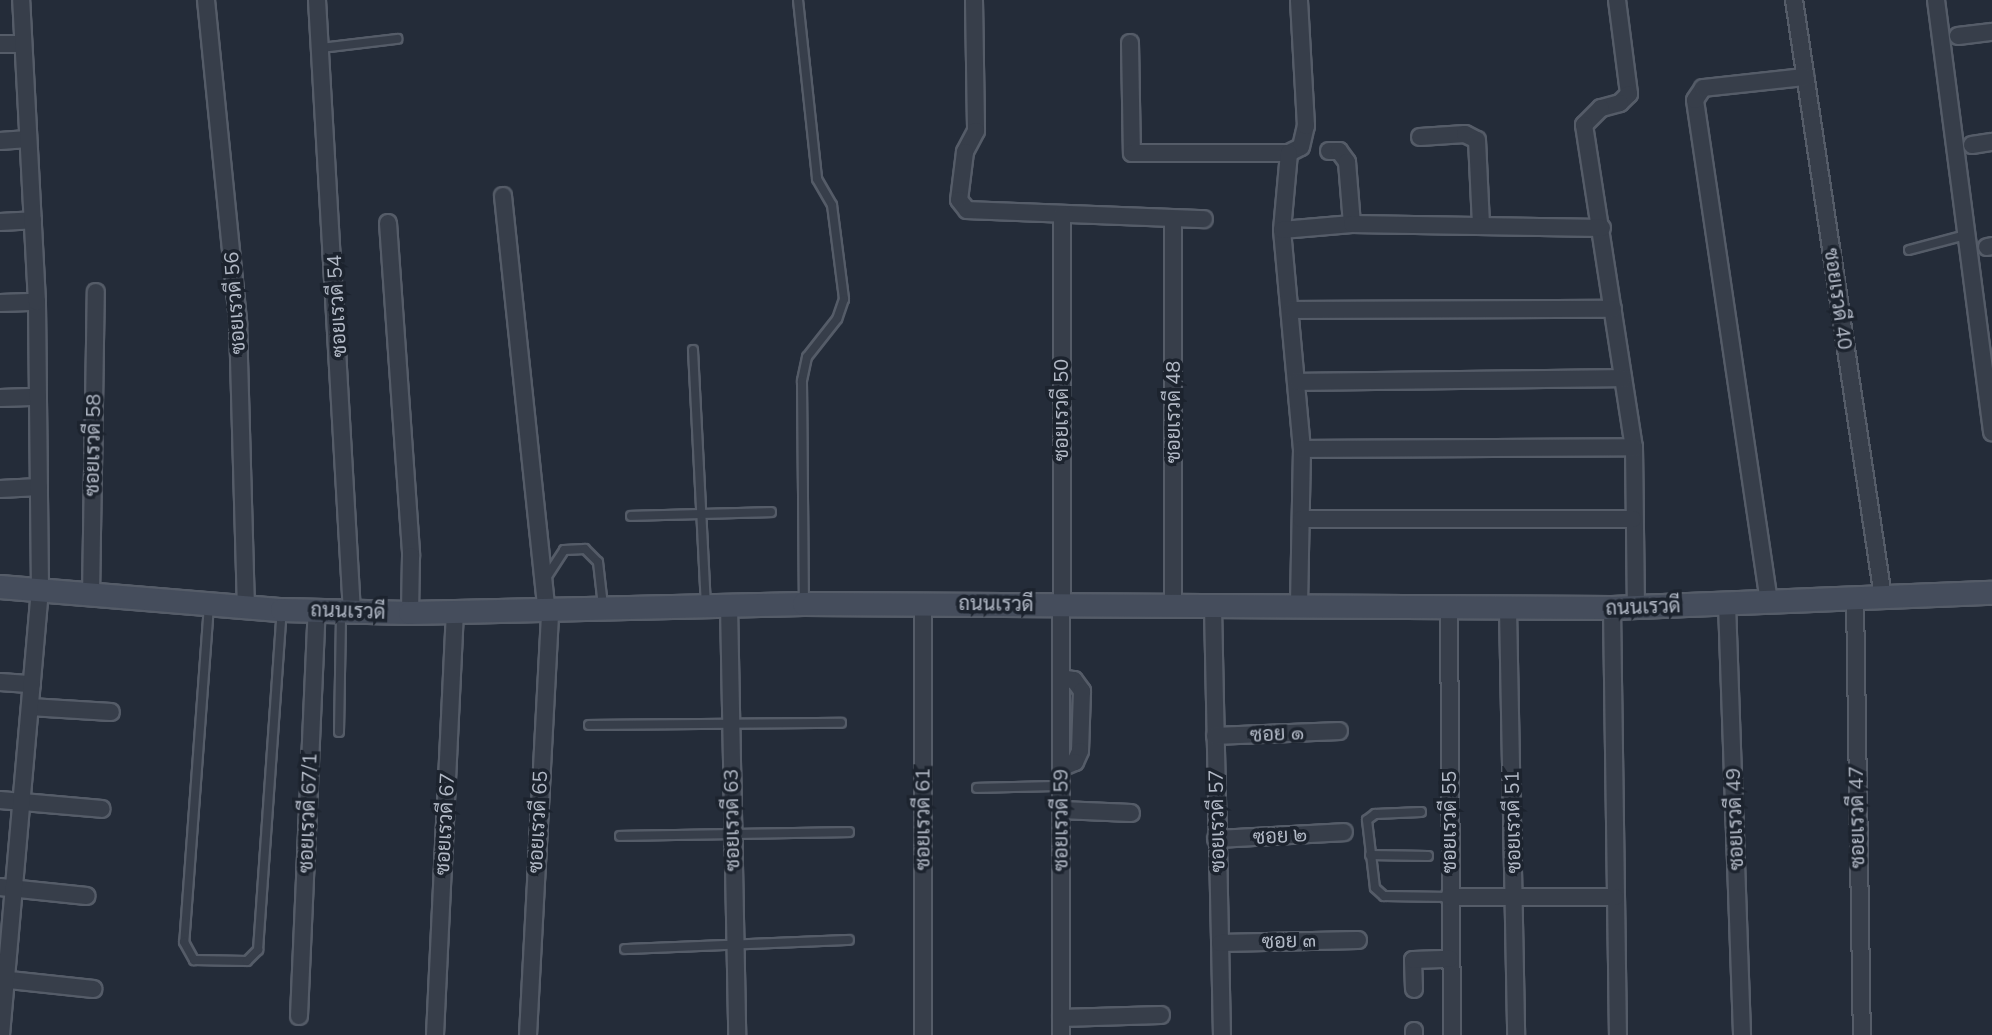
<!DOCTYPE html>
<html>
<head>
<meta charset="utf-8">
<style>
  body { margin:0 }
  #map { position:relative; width:1992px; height:1035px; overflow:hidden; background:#242c39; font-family:"Nunito Sans",Sarabun,sans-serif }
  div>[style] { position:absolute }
  .roads { filter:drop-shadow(2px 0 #555c68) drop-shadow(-2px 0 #555c68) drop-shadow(0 2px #555c68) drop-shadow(0 -2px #555c68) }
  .lane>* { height:8px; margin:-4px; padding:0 4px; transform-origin:4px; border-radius:4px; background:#373e4a }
  .street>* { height:16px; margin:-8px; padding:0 8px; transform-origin:8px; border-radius:8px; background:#373e4a }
  .secondary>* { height:22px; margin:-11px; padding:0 11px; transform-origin:11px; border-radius:11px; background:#454d5c }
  span { translate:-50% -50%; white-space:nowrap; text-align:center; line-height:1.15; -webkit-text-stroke:7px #1c232e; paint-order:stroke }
  .street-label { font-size:20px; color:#b2b9c6 }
</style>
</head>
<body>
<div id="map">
  <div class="roads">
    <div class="lane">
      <i style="left:798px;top:0;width:180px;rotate:83.9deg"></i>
      <i style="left:817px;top:179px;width:30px;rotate:60deg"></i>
      <i style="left:832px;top:205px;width:95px;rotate:82.7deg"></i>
      <i style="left:844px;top:299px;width:21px;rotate:109deg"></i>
      <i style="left:837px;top:319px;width:48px;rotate:128.3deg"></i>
      <i style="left:807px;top:357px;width:25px;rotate:102deg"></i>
      <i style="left:802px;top:381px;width:222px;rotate:89.5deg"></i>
      <i style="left:321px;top:48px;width:77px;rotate:-6.8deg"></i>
      <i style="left:1909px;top:250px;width:62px;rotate:-14.9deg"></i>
      <i style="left:693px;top:350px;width:255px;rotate:87.1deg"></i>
      <i style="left:631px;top:516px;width:140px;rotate:-1.6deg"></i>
      <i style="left:546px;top:578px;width:33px;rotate:-57deg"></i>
      <i style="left:564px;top:550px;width:21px;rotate:-3deg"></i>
      <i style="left:585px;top:549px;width:18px;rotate:45deg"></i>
      <i style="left:598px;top:562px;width:44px;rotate:83.5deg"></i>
      <i style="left:209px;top:605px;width:338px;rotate:94.2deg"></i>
      <i style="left:184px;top:942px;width:21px;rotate:61deg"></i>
      <i style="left:194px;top:960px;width:53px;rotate:1.1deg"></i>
      <i style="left:247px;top:961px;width:16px;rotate:-45deg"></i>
      <i style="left:258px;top:950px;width:341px;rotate:-86deg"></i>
      <i style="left:589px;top:725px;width:252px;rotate:-0.5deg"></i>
      <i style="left:339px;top:732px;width:119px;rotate:-89deg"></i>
      <i style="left:977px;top:788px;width:84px;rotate:-1.4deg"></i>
      <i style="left:1421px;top:812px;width:46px;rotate:177.5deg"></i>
      <i style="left:1375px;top:814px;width:10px;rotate:143deg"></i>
      <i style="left:1367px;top:820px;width:68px;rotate:83.3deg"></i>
      <i style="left:1375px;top:888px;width:12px;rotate:42deg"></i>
      <i style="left:1384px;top:896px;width:65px;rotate:0.9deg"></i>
      <i style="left:620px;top:836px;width:229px;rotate:-1deg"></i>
      <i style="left:1370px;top:855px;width:58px;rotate:1deg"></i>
      <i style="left:625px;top:949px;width:224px;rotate:-2.3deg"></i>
    </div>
    <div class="street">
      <i style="left:206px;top:0;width:325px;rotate:84.3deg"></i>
      <i style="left:238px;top:323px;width:284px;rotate:88.4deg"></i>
      <i style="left:317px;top:0;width:613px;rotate:86.73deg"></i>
      <i style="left:974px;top:0;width:131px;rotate:89.1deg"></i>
      <i style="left:976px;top:131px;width:24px;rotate:118deg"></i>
      <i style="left:965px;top:152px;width:48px;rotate:97.1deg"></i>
      <i style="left:959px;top:200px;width:13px;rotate:51deg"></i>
      <i style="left:967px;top:210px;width:237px;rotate:2.2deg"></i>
      <i style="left:1617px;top:0;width:95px;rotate:82.7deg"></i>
      <i style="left:1629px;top:94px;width:13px;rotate:135deg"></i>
      <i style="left:1620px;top:103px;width:20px;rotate:165deg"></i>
      <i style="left:1601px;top:108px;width:24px;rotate:135deg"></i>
      <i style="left:1584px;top:125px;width:326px;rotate:81.2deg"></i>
      <i style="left:1634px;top:447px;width:161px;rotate:89.3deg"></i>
      <i style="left:1794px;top:0;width:604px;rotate:81.52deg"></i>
      <i style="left:1936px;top:0;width:436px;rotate:82.6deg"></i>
      <i style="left:1958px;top:36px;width:34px;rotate:-7deg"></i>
      <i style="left:1130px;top:43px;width:110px;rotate:89deg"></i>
      <i style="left:1132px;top:153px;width:157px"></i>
      <i style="left:1289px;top:153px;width:13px;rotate:-27deg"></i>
      <i style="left:1301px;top:147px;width:22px;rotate:-77deg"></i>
      <i style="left:1306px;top:126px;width:126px;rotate:-93.2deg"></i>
      <i style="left:0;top:44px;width:23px"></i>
      <i style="left:1420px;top:137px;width:45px;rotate:-3.8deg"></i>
      <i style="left:1465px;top:134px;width:13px;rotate:27deg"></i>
      <i style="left:1477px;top:140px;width:86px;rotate:87.3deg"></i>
      <i style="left:0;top:141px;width:28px;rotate:-4deg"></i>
      <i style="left:1972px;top:145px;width:20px;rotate:-9deg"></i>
      <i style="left:1329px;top:151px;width:10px"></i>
      <i style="left:1339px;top:151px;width:14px;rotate:54deg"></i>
      <i style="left:1347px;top:162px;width:62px;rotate:85.4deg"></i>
      <i style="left:1289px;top:153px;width:77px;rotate:95.2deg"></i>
      <i style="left:1282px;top:230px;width:220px;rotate:84.8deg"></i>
      <i style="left:1302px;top:449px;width:158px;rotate:91.1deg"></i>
      <i style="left:503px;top:196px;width:414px;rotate:84deg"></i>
      <i style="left:0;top:222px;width:33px;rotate:-3deg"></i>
      <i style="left:388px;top:223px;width:334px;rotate:86deg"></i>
      <i style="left:411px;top:556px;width:57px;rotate:91deg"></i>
      <i style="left:1282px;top:230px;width:70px;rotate:-4.9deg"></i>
      <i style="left:1352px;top:224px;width:250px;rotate:0.9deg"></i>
      <i style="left:1987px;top:247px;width:5px;rotate:-11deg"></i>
      <i style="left:0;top:303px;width:37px;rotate:-2deg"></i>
      <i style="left:1293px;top:310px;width:320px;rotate:-0.2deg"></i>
      <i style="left:1298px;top:382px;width:325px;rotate:-0.7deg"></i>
      <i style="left:0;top:398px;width:38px;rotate:-2deg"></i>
      <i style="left:1302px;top:449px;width:332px;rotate:-0.3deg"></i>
      <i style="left:0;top:489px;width:39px;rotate:-3deg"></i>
      <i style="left:1301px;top:519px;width:332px"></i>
      <i style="left:91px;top:597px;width:305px;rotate:-89.1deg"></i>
      <i style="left:1855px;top:599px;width:436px;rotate:89.1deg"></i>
      <i style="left:1769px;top:602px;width:507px;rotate:-98.39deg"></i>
      <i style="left:1695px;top:100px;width:14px;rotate:-56deg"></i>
      <i style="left:1703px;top:88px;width:103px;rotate:-6.2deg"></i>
      <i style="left:923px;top:604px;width:431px;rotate:90deg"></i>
      <i style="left:1727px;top:604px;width:431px;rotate:88deg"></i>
      <i style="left:729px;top:605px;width:430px;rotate:88.9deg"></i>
      <i style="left:1173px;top:605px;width:385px;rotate:-90deg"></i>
      <i style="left:1213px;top:607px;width:428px;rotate:88.8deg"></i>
      <i style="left:1612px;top:608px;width:427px;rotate:89.2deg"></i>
      <i style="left:1449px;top:609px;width:426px;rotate:89.6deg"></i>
      <i style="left:1508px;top:609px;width:426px;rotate:88.9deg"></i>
      <i style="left:1061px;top:678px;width:13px;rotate:9deg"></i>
      <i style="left:1074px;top:680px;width:14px;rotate:54deg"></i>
      <i style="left:1082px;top:691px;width:60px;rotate:91.9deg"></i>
      <i style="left:1080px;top:751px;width:12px;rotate:114deg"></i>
      <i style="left:1075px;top:762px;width:15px;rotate:157deg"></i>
      <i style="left:0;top:682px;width:32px;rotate:4deg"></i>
      <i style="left:30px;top:707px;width:81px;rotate:3.5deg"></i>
      <i style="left:1215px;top:736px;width:124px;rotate:-2.3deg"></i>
      <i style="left:0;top:800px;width:102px;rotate:5deg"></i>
      <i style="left:1061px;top:810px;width:70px;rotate:2.5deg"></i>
      <i style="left:1216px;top:839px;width:128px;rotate:-3.1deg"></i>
      <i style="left:0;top:887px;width:87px;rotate:5.9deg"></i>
      <i style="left:1449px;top:897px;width:166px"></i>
      <i style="left:1220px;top:943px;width:138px;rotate:-1.2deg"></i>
      <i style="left:0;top:979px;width:94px;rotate:6.1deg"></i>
      <i style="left:1414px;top:989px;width:29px;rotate:-92deg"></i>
      <i style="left:1413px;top:960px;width:37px;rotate:-2deg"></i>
      <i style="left:299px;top:1016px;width:406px;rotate:-87.5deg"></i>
      <i style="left:1061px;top:1018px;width:100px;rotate:-1.7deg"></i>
      <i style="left:1414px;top:1031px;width:4px;rotate:90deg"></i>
      <i style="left:1px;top:1035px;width:447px;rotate:-85deg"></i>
      <i style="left:40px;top:590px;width:288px;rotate:-90.6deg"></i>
      <i style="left:37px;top:302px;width:302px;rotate:-93deg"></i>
      <i style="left:435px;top:1035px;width:423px;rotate:-87.3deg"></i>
      <i style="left:528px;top:1035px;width:427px;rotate:-87deg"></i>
      <i style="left:1061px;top:1035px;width:821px;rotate:-89.93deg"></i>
    </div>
    <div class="secondary">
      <i style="left:0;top:587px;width:283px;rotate:4.7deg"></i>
      <i style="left:282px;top:610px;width:128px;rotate:1.3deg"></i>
      <i style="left:410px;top:613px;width:394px;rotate:-1.3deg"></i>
      <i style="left:804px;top:604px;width:808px;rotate:0.28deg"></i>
      <i style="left:1612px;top:608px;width:380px;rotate:-2.3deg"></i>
    </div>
  </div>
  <div class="street-label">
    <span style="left:1838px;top:299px;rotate:82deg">ซอยเรวดี 40</span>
    <span style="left:235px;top:303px;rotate:-94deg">ซอยเรวดี 56</span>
    <span style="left:337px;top:306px;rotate:-93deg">ซอยเรวดี 54</span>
    <span style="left:1061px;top:410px;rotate:-90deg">ซอยเรวดี 50</span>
    <span style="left:1173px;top:412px;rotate:-90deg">ซอยเรวดี 48</span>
    <span style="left:93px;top:445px;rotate:-89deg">ซอยเรวดี 58</span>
    <span style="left:996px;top:604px;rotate:1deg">ถนนเรวดี</span>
    <span style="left:1643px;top:607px;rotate:-2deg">ถนนเรวดี</span>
    <span style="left:348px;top:611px;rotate:2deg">ถนนเรวดี</span>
    <span style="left:1277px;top:734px;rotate:-3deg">ซอย ๑</span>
    <span style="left:308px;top:813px;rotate:-88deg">ซอยเรวดี 67/1</span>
    <span style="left:1857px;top:817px;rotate:-91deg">ซอยเรวดี 47</span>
    <span style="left:923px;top:819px;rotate:-90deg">ซอยเรวดี 61</span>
    <span style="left:1735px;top:819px;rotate:-92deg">ซอยเรวดี 49</span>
    <span style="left:732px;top:820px;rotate:-91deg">ซอยเรวดี 63</span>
    <span style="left:1061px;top:820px;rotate:-90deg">ซอยเรวดี 59</span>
    <span style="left:1217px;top:821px;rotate:-91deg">ซอยเรวดี 57</span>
    <span style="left:538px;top:822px;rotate:-87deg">ซอยเรวดี 65</span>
    <span style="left:1449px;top:822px;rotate:-90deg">ซอยเรวดี 55</span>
    <span style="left:1513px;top:822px;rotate:-91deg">ซอยเรวดี 51</span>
    <span style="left:445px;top:824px;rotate:-87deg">ซอยเรวดี 67</span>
    <span style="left:1280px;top:836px;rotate:-3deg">ซอย ๒</span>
    <span style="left:1289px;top:941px;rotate:-2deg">ซอย ๓</span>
  </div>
</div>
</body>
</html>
